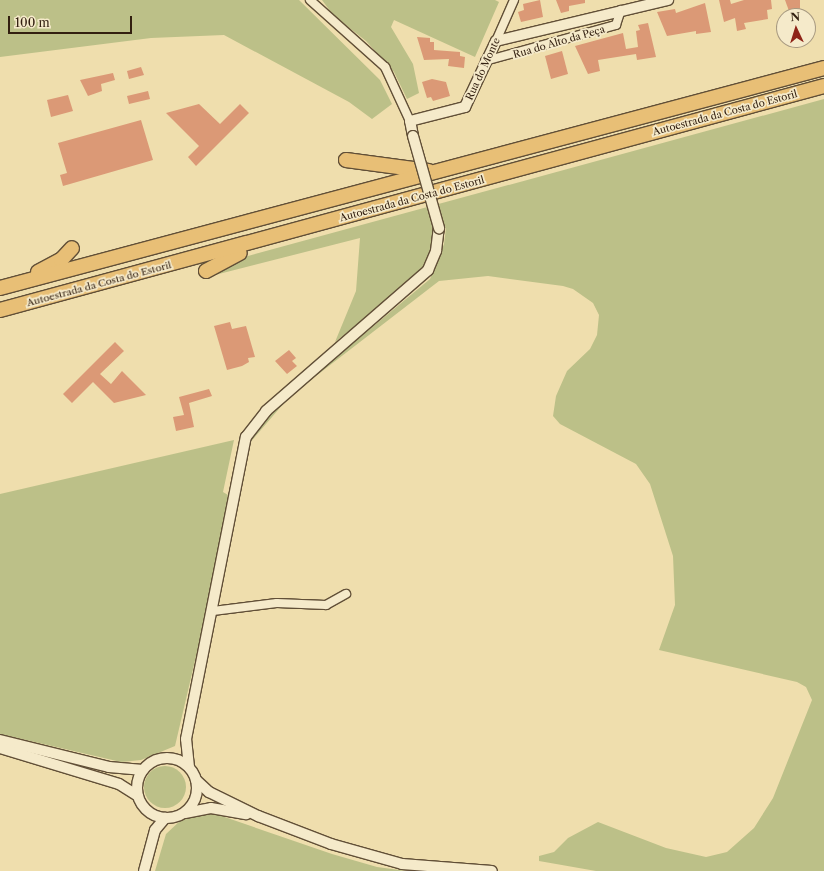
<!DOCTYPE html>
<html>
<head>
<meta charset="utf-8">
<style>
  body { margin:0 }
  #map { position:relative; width:824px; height:871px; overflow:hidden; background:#efdead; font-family:"Libre Caslon Text",serif }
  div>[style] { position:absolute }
  .green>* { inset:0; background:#bcc088 }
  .round { border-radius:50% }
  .building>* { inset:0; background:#db9976 }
  .roads { filter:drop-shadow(1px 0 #614f37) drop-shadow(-1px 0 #614f37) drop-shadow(0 1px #614f37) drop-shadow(0 -1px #614f37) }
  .minor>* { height:8px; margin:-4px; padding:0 4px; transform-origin:4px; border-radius:4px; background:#f5eaca }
  .tertiary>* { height:10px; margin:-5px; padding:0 5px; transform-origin:5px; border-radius:5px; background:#f5eaca }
  .tertiary>.ring { margin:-5px; padding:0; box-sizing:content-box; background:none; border:10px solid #f5eaca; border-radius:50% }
  .motorway>* { height:14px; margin:-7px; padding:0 7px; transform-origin:7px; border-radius:7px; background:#e8bf76 }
  .bridges { filter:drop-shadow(1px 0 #614f37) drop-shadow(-1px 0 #614f37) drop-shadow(0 1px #614f37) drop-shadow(0 -1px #614f37) }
  .tertiary-bridge>* { height:10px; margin:-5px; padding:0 5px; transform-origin:5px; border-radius:5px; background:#f5eaca }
  span { translate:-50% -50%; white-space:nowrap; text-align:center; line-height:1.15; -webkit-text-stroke:3.5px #f5eaca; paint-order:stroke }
  .street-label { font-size:10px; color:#321f10 }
  .north { position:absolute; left:776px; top:8px; width:40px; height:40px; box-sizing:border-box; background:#f5eaca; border:1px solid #a79980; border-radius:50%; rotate:356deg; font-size:11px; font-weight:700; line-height:16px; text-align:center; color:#321f10 }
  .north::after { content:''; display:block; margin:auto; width:14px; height:18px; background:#8f2418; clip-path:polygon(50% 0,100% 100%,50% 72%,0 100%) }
  .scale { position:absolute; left:8px; top:16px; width:124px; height:18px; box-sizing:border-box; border:2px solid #321f10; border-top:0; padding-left:5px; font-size:12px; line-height:14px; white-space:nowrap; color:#321f10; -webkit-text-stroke:3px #f5eaca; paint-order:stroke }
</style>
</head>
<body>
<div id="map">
  <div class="green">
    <i style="clip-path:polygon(0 0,299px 0,380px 80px,392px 104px,372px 119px,349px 102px,224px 35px,151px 38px,0 57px)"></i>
    <i style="clip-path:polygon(322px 0,495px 0,499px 2px,475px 57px,394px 20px,391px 27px,413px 64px,419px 93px,407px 99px,394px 72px,366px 41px,333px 15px)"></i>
    <i style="clip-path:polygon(824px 99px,824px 871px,596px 871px,539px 861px,539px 856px,554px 852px,568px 838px,598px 822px,666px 848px,706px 857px,727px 852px,754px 828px,773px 798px,812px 700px,806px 687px,797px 682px,659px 650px,675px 605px,673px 556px,650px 484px,636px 464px,560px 424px,553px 416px,556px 396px,567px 371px,590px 349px,597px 335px,599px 315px,593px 303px,573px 289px,563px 286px,488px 276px,439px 281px,290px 396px,248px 445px,262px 419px,430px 279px,444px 244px,446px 228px,434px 230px,431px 253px,423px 269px,410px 283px,335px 342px,356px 291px,360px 238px,211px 276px,237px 259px)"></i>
    <i style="clip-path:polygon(234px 440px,223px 492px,228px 495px,212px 588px,175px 746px,141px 760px,121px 762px,0 734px,0 494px)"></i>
    <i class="round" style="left:144px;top:766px;width:42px;height:42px"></i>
    <i style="clip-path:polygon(210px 812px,332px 854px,377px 867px,407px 871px,155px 871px,166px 834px,181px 820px)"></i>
  </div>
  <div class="building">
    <i style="clip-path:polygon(540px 0,543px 17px,521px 22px,518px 12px,524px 10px,523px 4px)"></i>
    <i style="clip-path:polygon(556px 0,585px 0,585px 3px,569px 6px,569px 11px,561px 13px)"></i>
    <i style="clip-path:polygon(719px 0,730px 0,731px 4px,744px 0,771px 0,772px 9px,767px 10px,768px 19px,744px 23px,746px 29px,737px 31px,735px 18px,724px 22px)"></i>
    <i style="clip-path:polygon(785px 0,800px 0,800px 9px,789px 11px)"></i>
    <i style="clip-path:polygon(705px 3px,711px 32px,696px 34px,696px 31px,667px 36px,657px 12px,675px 9px,676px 13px)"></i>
    <i style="clip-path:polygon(648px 23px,656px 57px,637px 60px,636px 54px,598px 60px,600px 71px,588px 74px,575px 46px,623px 33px,626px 49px,638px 47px,636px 31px,640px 30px,638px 25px)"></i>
    <i style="clip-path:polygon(417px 37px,430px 38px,430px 42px,434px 42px,434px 50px,460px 52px,460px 56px,465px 57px,464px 68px,448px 66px,449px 59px,424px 60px)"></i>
    <i style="clip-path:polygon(562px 51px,568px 74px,551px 79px,545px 56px)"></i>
    <i style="clip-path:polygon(141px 67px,144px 75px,129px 79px,127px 71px)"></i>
    <i style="clip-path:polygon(113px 73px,115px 80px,101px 84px,102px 91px,88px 96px,80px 80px)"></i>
    <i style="clip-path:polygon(432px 79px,446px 82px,450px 96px,433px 101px,431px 97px,427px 98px,422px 82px)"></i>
    <i style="clip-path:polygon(148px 91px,150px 99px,129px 104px,127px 96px)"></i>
    <i style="clip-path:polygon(68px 95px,73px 111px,51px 117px,47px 100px)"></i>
    <i style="clip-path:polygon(199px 104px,220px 124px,240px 104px,249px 113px,196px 166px,188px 157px,199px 146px,166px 113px)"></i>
    <i style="clip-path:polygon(141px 120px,153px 160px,63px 186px,60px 175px,67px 173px,58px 143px)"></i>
    <i style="clip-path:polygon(230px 322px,232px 329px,246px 326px,255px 357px,248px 358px,249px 362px,242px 366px,227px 370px,214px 326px)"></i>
    <i style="clip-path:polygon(115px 342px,124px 351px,100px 374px,111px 384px,122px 371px,146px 395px,114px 403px,93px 382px,72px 403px,63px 394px)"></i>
    <i style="clip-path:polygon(289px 350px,296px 358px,292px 361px,297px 366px,287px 374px,275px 361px)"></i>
    <i style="clip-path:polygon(209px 389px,212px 396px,189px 403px,194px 427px,176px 431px,173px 417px,184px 415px,179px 397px)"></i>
  </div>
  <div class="roads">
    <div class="minor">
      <i style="left:310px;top:0;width:101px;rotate:41.8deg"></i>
      <i style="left:385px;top:67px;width:60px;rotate:65.2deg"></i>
      <i style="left:496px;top:41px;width:45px;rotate:-66.3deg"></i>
      <i style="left:485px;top:61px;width:136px;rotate:-15.4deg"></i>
      <i style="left:616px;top:25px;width:16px;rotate:-72deg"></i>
      <i style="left:213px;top:611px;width:64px;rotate:-7.1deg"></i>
      <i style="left:277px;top:603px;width:49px;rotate:2.3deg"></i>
      <i style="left:326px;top:605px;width:23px;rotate:-29deg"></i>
    </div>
    <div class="tertiary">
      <i style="left:413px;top:136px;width:15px;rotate:-101deg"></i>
      <i style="left:410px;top:121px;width:57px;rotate:-14.3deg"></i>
      <i style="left:465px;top:107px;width:73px;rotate:-64.8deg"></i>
      <i style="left:496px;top:41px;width:177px;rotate:-13.4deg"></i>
      <i style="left:0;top:740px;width:112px;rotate:13.9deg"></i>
      <i style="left:109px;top:767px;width:34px;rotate:5deg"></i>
      <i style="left:0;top:748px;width:124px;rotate:16.8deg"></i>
      <i style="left:119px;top:784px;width:22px;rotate:32deg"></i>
      <i class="ring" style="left:137px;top:758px;width:50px;height:50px"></i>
      <i style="left:189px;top:767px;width:28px;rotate:-96deg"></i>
      <i style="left:186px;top:739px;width:308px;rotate:-78.8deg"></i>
      <i style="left:246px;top:437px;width:33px;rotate:-52deg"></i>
      <i style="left:266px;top:411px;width:215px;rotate:-41deg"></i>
      <i style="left:428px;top:270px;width:21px;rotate:-67deg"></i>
      <i style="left:436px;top:251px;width:23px;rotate:-83deg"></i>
      <i style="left:196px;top:780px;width:18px;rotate:43deg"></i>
      <i style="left:209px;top:792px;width:55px;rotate:26.1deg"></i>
      <i style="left:258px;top:816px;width:78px;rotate:21deg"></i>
      <i style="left:331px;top:844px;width:74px;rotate:15.7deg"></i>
      <i style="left:402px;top:864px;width:90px;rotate:4.4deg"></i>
      <i style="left:185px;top:813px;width:26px;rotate:-11deg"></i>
      <i style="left:211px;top:808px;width:36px;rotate:10deg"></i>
      <i style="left:144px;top:871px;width:42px;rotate:-75deg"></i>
      <i style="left:155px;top:830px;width:16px;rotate:-50deg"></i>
    </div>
    <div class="motorway">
      <i style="left:346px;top:160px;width:83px;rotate:7.6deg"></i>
      <i style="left:206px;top:271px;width:38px;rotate:-28deg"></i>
      <i style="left:38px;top:272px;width:26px;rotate:-28deg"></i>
      <i style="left:61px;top:260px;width:16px;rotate:-47deg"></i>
      <i style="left:0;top:288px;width:853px;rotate:-14.95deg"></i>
      <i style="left:0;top:310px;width:854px;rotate:-15.21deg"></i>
    </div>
  </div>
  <div class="bridges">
    <div class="tertiary-bridge">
      <i style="left:413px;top:136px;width:96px;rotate:74.2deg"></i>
    </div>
  </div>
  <div class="street-label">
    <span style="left:559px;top:42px;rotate:-16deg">Rua do Alto da Peça</span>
    <span style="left:483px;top:69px;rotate:-65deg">Rua do Monte</span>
    <span style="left:725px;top:113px;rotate:-15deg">Autoestrada da Costa do Estoril</span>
    <span style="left:412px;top:199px;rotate:-15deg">Autoestrada da Costa do Estoril</span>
    <span style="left:99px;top:284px;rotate:-15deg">Autoestrada da Costa do Estoril</span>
  </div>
  <div class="north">N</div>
  <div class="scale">100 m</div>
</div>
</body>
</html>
